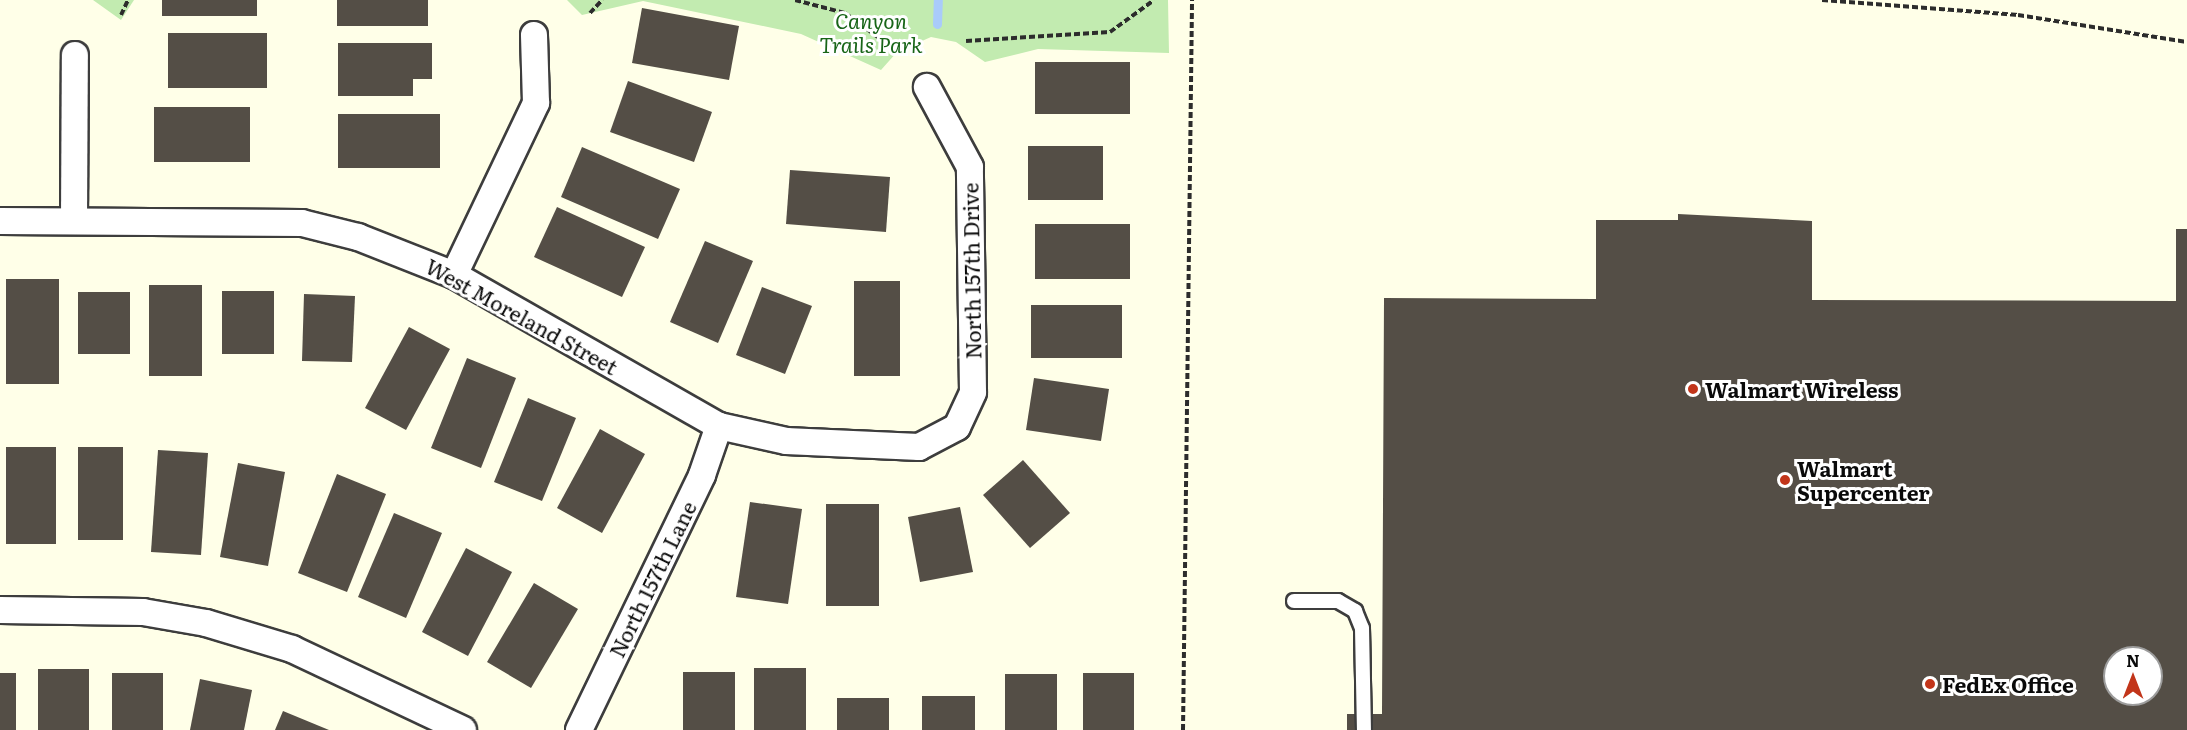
<!DOCTYPE html>
<html>
<head>
<meta charset="utf-8">
<style>
  body { margin:0 }
  #map { position:relative; width:2187px; height:730px; overflow:hidden; background:#ffffe8; font-family:Literata,serif }
  div>[style] { position:absolute }
  .green>* { inset:0; background:#c2ebb0 }
  .stream>* { height:9px; margin:-4.5px; padding:0 4.5px; transform-origin:4.5px; border-radius:4.5px; background:#a9cbfa }
  .building>* { inset:0; background:#544e46 }
  .path>* { height:4px; margin-top:-2px; transform-origin:0; background:repeating-linear-gradient(90deg,#2c2c2c 0 6px,transparent 0 9px) }
  .roads { filter:drop-shadow(2px 0 #3d3d3d) drop-shadow(-2px 0 #3d3d3d) drop-shadow(0 2px #3d3d3d) drop-shadow(0 -2px #3d3d3d) }
  .service>* { height:14px; margin:-7px; padding:0 7px; transform-origin:7px; border-radius:7px; background:#fff }
  .minor>* { height:26px; margin:-13px; padding:0 13px; transform-origin:13px; border-radius:13px; background:#fff }
  .dots>* { width:16px; height:16px; translate:-50% -50%; box-sizing:border-box; border:3px solid #fff; border-radius:50% }
  span { translate:-50% -50%; white-space:nowrap; text-align:center; line-height:1.15; -webkit-text-stroke:6px #fff; paint-order:stroke }
  .park-label { font-size:21px; color:#186518; font-style:italic }
  .street-label { font-size:21px; color:#0a0a0a }
  .poi-label { font-size:21px; color:#0a0a0a; font-weight:700 }
  .left { translate:0 -50%; text-align:left }
  .north { position:absolute; left:2103px; top:646px; width:60px; height:60px; box-sizing:border-box; background:#fff; border:2px solid #9d9d9d; border-radius:50%; rotate:0deg; font-size:16px; font-weight:700; line-height:24px; text-align:center; color:#0a0a0a }
  .north::after { content:''; display:block; margin:auto; width:21px; height:27px; background:#c2351a; clip-path:polygon(50% 0,100% 100%,50% 72%,0 100%) }
</style>
</head>
<body>
<div id="map">
  <div class="green">
    <i style="clip-path:polygon(93px 0,134px 0,121px 20px)"></i>
    <i style="clip-path:polygon(567px 0,1168px 0,1169px 53px,1038px 49px,985px 62px,956px 42px,931px 37px,897px 52px,881px 70px,801px 34px,643px 1px,582px 15px)"></i>
  </div>
  <div class="stream">
    <i style="left:937px;top:24px;width:24px;rotate:-88deg"></i>
  </div>
  <div class="building">
    <i style="clip-path:polygon(162px 0,257px 0,257px 16px,162px 16px)"></i>
    <i style="clip-path:polygon(337px 0,428px 0,428px 26px,337px 26px)"></i>
    <i style="clip-path:polygon(642px 8px,739px 26px,729px 80px,632px 63px)"></i>
    <i style="clip-path:polygon(168px 33px,267px 33px,267px 88px,168px 88px)"></i>
    <i style="clip-path:polygon(338px 43px,432px 43px,432px 79px,413px 79px,413px 96px,338px 96px)"></i>
    <i style="clip-path:polygon(1035px 62px,1130px 62px,1130px 114px,1035px 114px)"></i>
    <i style="clip-path:polygon(628px 81px,712px 112px,694px 162px,610px 132px)"></i>
    <i style="clip-path:polygon(154px 107px,250px 107px,250px 162px,154px 162px)"></i>
    <i style="clip-path:polygon(338px 114px,440px 114px,440px 168px,338px 168px)"></i>
    <i style="clip-path:polygon(1028px 146px,1103px 146px,1103px 200px,1028px 200px)"></i>
    <i style="clip-path:polygon(582px 147px,680px 189px,658px 239px,561px 197px)"></i>
    <i style="clip-path:polygon(790px 170px,890px 177px,886px 232px,786px 224px)"></i>
    <i style="clip-path:polygon(557px 207px,645px 247px,622px 297px,534px 257px)"></i>
    <i style="clip-path:polygon(evenodd,1678px 214px,1812px 221px,1812px 300px,2176px 301px,2176px 229px,2187px 229px,2187px 730px,1347px 730px,1347px 714px,1382px 714px,1384px 298px,1596px 299px,1596px 220px,1678px 220px,1678px 214px,2115px 658px,2151px 658px,2151px 694px,2115px 694px,2115px 658px)"></i>
    <i style="clip-path:polygon(1035px 224px,1130px 224px,1130px 279px,1035px 279px)"></i>
    <i style="clip-path:polygon(705px 241px,753px 261px,718px 343px,670px 322px)"></i>
    <i style="clip-path:polygon(6px 279px,59px 279px,59px 384px,6px 384px)"></i>
    <i style="clip-path:polygon(854px 281px,900px 281px,900px 376px,854px 376px)"></i>
    <i style="clip-path:polygon(149px 285px,202px 285px,202px 376px,149px 376px)"></i>
    <i style="clip-path:polygon(762px 287px,812px 306px,785px 374px,736px 355px)"></i>
    <i style="clip-path:polygon(222px 291px,274px 291px,274px 354px,222px 354px)"></i>
    <i style="clip-path:polygon(78px 292px,130px 292px,130px 354px,78px 354px)"></i>
    <i style="clip-path:polygon(304px 294px,355px 296px,352px 362px,302px 361px)"></i>
    <i style="clip-path:polygon(1031px 305px,1122px 305px,1122px 358px,1031px 358px)"></i>
    <i style="clip-path:polygon(409px 327px,450px 349px,406px 430px,365px 408px)"></i>
    <i style="clip-path:polygon(467px 358px,516px 378px,481px 468px,431px 448px)"></i>
    <i style="clip-path:polygon(1034px 378px,1109px 389px,1101px 441px,1026px 430px)"></i>
    <i style="clip-path:polygon(528px 398px,576px 418px,542px 501px,494px 482px)"></i>
    <i style="clip-path:polygon(600px 429px,645px 454px,602px 533px,557px 508px)"></i>
    <i style="clip-path:polygon(6px 447px,56px 447px,56px 544px,6px 544px)"></i>
    <i style="clip-path:polygon(78px 447px,123px 447px,123px 540px,78px 540px)"></i>
    <i style="clip-path:polygon(158px 450px,208px 453px,201px 555px,151px 552px)"></i>
    <i style="clip-path:polygon(1023px 460px,1070px 513px,1030px 548px,983px 495px)"></i>
    <i style="clip-path:polygon(238px 463px,285px 472px,268px 566px,220px 557px)"></i>
    <i style="clip-path:polygon(337px 474px,386px 494px,347px 592px,298px 573px)"></i>
    <i style="clip-path:polygon(750px 502px,802px 509px,788px 604px,736px 597px)"></i>
    <i style="clip-path:polygon(826px 504px,879px 504px,879px 606px,826px 606px)"></i>
    <i style="clip-path:polygon(960px 507px,973px 572px,920px 582px,908px 517px)"></i>
    <i style="clip-path:polygon(394px 513px,442px 533px,406px 618px,358px 597px)"></i>
    <i style="clip-path:polygon(466px 548px,512px 572px,468px 656px,422px 632px)"></i>
    <i style="clip-path:polygon(534px 583px,578px 609px,531px 688px,487px 662px)"></i>
    <i style="clip-path:polygon(754px 668px,806px 668px,806px 730px,754px 730px)"></i>
    <i style="clip-path:polygon(38px 669px,89px 669px,89px 730px,38px 730px)"></i>
    <i style="clip-path:polygon(683px 672px,735px 672px,735px 730px,683px 730px)"></i>
    <i style="clip-path:polygon(0 673px,16px 673px,16px 730px,0 730px)"></i>
    <i style="clip-path:polygon(112px 673px,163px 673px,163px 730px,112px 730px)"></i>
    <i style="clip-path:polygon(1083px 673px,1134px 673px,1134px 730px,1083px 730px)"></i>
    <i style="clip-path:polygon(1005px 674px,1057px 674px,1057px 730px,1005px 730px)"></i>
    <i style="clip-path:polygon(200px 679px,252px 690px,244px 730px,190px 730px)"></i>
    <i style="clip-path:polygon(922px 696px,975px 696px,975px 730px,922px 730px)"></i>
    <i style="clip-path:polygon(837px 698px,889px 698px,889px 730px,837px 730px)"></i>
    <i style="clip-path:polygon(283px 711px,329px 730px,275px 730px)"></i>
  </div>
  <div class="path">
    <i style="left:795px;top:0;width:52px;rotate:14.6deg"></i>
    <i style="left:845px;top:13px;width:59px;rotate:36.1deg"></i>
    <i style="left:1822px;top:0;width:197px;rotate:4.4deg"></i>
    <i style="left:2018px;top:15px;width:171px;rotate:9.1deg"></i>
    <i style="left:590px;top:13px;width:18px;rotate:-47deg"></i>
    <i style="left:121px;top:15px;width:17px;rotate:-65deg"></i>
    <i style="left:966px;top:41px;width:144px;rotate:-3.6deg"></i>
    <i style="left:1110px;top:32px;width:54px;rotate:-36deg"></i>
    <i style="left:1183px;top:730px;width:730px;rotate:-89.29deg"></i>
  </div>
  <div class="roads">
    <div class="service">
      <i style="left:1294px;top:601px;width:44px"></i>
      <i style="left:1338px;top:601px;width:20px;rotate:30deg"></i>
      <i style="left:1355px;top:611px;width:18px;rotate:68deg"></i>
      <i style="left:1362px;top:628px;width:102px;rotate:88.9deg"></i>
    </div>
    <div class="minor">
      <i style="left:0;top:221px;width:302px;rotate:0.4deg"></i>
      <i style="left:302px;top:223px;width:58px;rotate:14deg"></i>
      <i style="left:358px;top:237px;width:103px;rotate:21.6deg"></i>
      <i style="left:454px;top:275px;width:305px;rotate:29.7deg"></i>
      <i style="left:719px;top:426px;width:69px;rotate:12.6deg"></i>
      <i style="left:786px;top:441px;width:133px;rotate:2.6deg"></i>
      <i style="left:919px;top:447px;width:43px;rotate:-27.8deg"></i>
      <i style="left:957px;top:427px;width:38px;rotate:-65deg"></i>
      <i style="left:973px;top:392px;width:225px;rotate:-90.8deg"></i>
      <i style="left:970px;top:167px;width:91px;rotate:-118.3deg"></i>
      <i style="left:74px;top:221px;width:166px;rotate:-89.7deg"></i>
      <i style="left:454px;top:275px;width:191px;rotate:-64.5deg"></i>
      <i style="left:536px;top:103px;width:68px;rotate:-91.7deg"></i>
      <i style="left:0;top:610px;width:143px;rotate:0.8deg"></i>
      <i style="left:143px;top:612px;width:64px;rotate:9.9deg"></i>
      <i style="left:206px;top:623px;width:90px;rotate:16.8deg"></i>
      <i style="left:292px;top:649px;width:189px;rotate:25.3deg"></i>
      <i style="left:579px;top:730px;width:283px;rotate:-64.2deg"></i>
      <i style="left:702px;top:475px;width:52px;rotate:-70.9deg"></i>
    </div>
  </div>
  <div class="dots">
    <i style="left:1693px;top:389px;background:#c2351a"></i>
    <i style="left:1785px;top:480px;background:#c2351a"></i>
    <i style="left:1930px;top:684px;background:#c2351a"></i>
  </div>
  <div class="park-label">
    <span style="left:871px;top:32px">Canyon<br>Trails Park</span>
  </div>
  <div class="street-label">
    <span style="left:971px;top:271px;rotate:-91deg">North 157th Drive</span>
    <span style="left:522px;top:316px;rotate:29deg">West Moreland Street</span>
    <span style="left:652px;top:579px;rotate:-64deg">North 157th Lane</span>
  </div>
  <div class="poi-label">
    <span class="left" style="left:1705px;top:389px">Walmart Wireless</span>
    <span class="left" style="left:1797px;top:480px">Walmart<br>Supercenter</span>
    <span class="left" style="left:1942px;top:684px">FedEx Office</span>
  </div>
  <div class="north">N</div>
</div>
</body>
</html>
